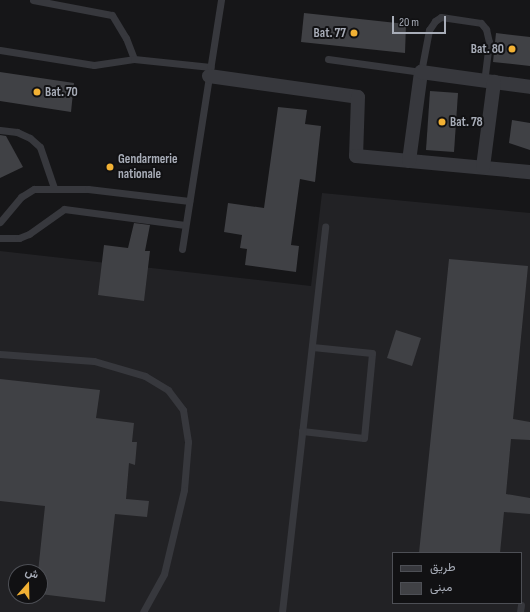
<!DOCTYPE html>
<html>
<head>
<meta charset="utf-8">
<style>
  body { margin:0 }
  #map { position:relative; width:530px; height:612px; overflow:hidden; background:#161618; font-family:"Sofia Sans Condensed",Vazirmatn,sans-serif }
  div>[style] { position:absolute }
  .built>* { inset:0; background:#222225 }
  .building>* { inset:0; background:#404145 }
  .service>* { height:7px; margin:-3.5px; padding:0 3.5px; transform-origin:3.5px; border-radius:3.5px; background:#37383d }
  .minor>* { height:14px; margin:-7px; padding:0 7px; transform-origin:7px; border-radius:7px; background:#37383d }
  .dots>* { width:11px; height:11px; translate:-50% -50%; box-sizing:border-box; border:2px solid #111113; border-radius:50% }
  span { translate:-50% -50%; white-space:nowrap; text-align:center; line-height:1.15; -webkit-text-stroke:4px #111113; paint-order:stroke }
  .poi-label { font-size:13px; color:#a8adb8; font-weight:700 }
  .right { translate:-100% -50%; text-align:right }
  .left { translate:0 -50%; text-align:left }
  .legend { position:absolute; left:392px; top:552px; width:130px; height:52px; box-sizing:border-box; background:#111113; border:1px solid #4d4f55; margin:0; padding:5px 7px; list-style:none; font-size:12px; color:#a8adb8 }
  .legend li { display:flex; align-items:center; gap:8px; height:20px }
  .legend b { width:20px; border:1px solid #4d4f55 }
  .north { position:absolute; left:8px; top:564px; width:40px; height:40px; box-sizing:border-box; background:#111113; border:1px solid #4d4f55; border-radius:50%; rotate:20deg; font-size:11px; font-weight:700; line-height:16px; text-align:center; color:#a8adb8 }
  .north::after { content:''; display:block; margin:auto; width:14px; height:18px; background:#f2b134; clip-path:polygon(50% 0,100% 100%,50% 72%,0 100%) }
  .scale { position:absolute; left:392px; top:16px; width:54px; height:18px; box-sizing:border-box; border:2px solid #a8adb8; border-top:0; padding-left:5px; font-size:12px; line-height:14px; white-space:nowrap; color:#a8adb8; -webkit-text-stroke:3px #111113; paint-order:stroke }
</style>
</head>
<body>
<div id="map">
  <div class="built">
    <i style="clip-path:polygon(evenodd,322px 193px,530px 213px,530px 612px,0 612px,0 251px,311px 286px,322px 193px,393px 553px,521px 553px,521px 603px,393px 603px,393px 553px,322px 193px,16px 572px,40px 572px,40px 596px,16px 596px,16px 572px)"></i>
  </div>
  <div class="building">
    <i style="clip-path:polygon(304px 13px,406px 24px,405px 53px,301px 42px)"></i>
    <i style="clip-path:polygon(496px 33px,530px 37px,530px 66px,493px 62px)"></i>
    <i style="clip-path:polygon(0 72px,74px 83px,71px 112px,0 101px)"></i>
    <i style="clip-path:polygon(430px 91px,458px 93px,454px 152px,426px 150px)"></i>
    <i style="clip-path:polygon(278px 107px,307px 110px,305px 124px,321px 126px,315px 182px,300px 179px,291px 245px,299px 246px,296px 272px,245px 265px,247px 249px,240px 248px,242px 235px,224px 232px,228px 203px,264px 208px)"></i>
    <i style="clip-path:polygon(512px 120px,530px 123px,530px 150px,509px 143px)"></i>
    <i style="clip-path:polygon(0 135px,6px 136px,23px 167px,0 178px)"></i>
    <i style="clip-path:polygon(134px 223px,150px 225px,145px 251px,150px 251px,144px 301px,98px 295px,104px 245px,128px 248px)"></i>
    <i style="clip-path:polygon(449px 259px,528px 266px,513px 419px,530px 422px,530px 440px,511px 439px,506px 494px,530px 498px,530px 514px,504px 512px,500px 553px,419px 553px)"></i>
    <i style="clip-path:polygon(396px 330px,421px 338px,412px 366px,387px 358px)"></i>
    <i style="clip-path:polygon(0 379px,100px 390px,96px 418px,134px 423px,132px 442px,137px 442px,135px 465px,129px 463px,126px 499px,149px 501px,147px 517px,115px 514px,105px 602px,40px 594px,38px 572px,45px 506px,0 501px)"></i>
  </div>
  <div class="service">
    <i style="left:33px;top:0;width:80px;rotate:10.8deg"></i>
    <i style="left:112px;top:15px;width:27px;rotate:59deg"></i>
    <i style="left:126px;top:38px;width:22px;rotate:69deg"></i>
    <i style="left:0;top:50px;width:95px;rotate:9.1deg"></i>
    <i style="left:94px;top:65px;width:40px;rotate:-8.5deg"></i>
    <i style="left:134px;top:59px;width:77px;rotate:5.9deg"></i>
    <i style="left:328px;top:59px;width:94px;rotate:8deg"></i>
    <i style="left:421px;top:72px;width:43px;rotate:-79.2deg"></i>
    <i style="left:429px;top:30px;width:11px;rotate:-56deg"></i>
    <i style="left:435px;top:21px;width:7px;rotate:-34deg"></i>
    <i style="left:441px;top:17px;width:40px;rotate:8.5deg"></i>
    <i style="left:481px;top:23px;width:8px;rotate:50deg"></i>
    <i style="left:486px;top:29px;width:13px;rotate:77deg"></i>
    <i style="left:489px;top:42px;width:39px;rotate:97deg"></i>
    <i style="left:0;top:130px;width:17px;rotate:7deg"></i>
    <i style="left:17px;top:132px;width:14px;rotate:25deg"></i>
    <i style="left:30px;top:138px;width:13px;rotate:42deg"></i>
    <i style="left:40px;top:147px;width:43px;rotate:71.1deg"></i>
    <i style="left:0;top:222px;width:33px;rotate:-50deg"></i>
    <i style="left:21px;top:197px;width:15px;rotate:-32deg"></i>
    <i style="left:34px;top:189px;width:54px"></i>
    <i style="left:88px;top:189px;width:102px;rotate:6.8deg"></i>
    <i style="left:0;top:238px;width:19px"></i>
    <i style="left:19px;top:238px;width:11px;rotate:-22deg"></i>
    <i style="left:29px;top:234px;width:43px;rotate:-35.5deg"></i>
    <i style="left:64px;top:209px;width:122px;rotate:7.5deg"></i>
    <i style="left:182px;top:249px;width:252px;rotate:-81.1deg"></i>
    <i style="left:0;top:354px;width:94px;rotate:4.3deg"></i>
    <i style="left:94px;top:361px;width:53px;rotate:16.4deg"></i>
    <i style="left:145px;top:376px;width:27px;rotate:31deg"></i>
    <i style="left:168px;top:390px;width:25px;rotate:53deg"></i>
    <i style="left:183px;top:410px;width:32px;rotate:81deg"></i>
    <i style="left:188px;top:442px;width:48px;rotate:94.8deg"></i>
    <i style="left:184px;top:490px;width:86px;rotate:103.4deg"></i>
    <i style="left:164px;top:574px;width:43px;rotate:118.9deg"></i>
    <i style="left:302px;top:431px;width:62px;rotate:6.4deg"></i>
    <i style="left:364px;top:438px;width:85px;rotate:-84.6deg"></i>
    <i style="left:372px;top:353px;width:60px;rotate:-174.3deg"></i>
    <i style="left:282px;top:612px;width:388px;rotate:-83.6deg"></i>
    <i style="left:520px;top:612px;width:7px;rotate:-82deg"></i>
  </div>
  <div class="minor">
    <i style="left:209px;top:76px;width:150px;rotate:8deg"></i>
    <i style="left:358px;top:97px;width:59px;rotate:91.9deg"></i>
    <i style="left:356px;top:156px;width:175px;rotate:5.3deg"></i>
    <i style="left:409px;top:161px;width:90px;rotate:-82.3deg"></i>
    <i style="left:421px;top:72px;width:110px;rotate:7.8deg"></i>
    <i style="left:483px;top:167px;width:86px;rotate:-82.6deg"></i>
  </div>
  <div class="dots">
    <i style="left:354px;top:33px;background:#f2b134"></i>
    <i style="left:512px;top:49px;background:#f2b134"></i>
    <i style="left:37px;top:92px;background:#f2b134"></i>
    <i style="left:442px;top:122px;background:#f2b134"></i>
    <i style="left:110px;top:167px;background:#f2b134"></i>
  </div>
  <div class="poi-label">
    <span class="right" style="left:346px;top:33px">Bat. 77</span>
    <span class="right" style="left:504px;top:49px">Bat. 80</span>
    <span class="left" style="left:45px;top:92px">Bat. 70</span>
    <span class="left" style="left:450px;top:122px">Bat. 78</span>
    <span class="left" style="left:118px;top:167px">Gendarmerie<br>nationale</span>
  </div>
  <ul class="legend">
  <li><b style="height:5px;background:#37383d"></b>طريق</li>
  <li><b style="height:11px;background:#404145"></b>مبنى</li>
  </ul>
  <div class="north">ش</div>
  <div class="scale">20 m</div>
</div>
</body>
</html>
